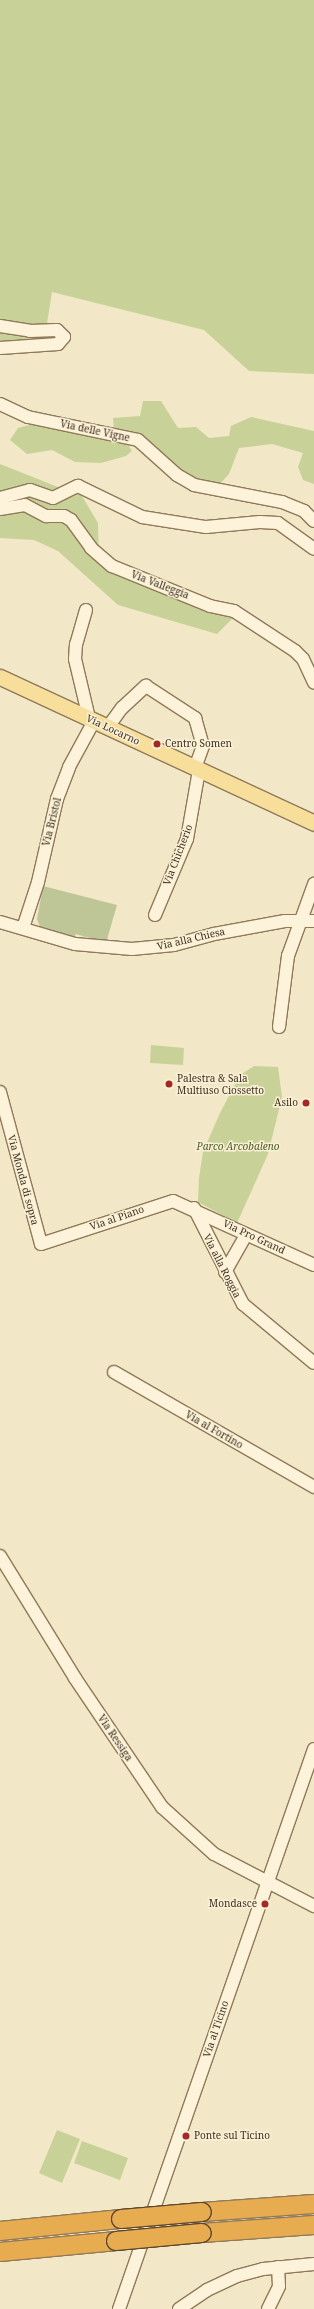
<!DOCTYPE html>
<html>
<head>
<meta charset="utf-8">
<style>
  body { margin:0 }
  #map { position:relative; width:314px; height:2309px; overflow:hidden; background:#f2e7c6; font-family:"Noto Serif",serif }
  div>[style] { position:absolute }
  .green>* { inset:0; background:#c8d298 }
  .cemetery>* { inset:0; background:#bec697 }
  .roads { filter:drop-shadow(1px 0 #8f7959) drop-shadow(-1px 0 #8f7959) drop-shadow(0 1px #8f7959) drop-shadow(0 -1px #8f7959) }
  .minor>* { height:12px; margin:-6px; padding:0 6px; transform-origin:6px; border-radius:6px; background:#fcf3da }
  .major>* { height:15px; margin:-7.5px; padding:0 7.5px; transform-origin:7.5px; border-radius:7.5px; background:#f7df9b }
  .highway>* { height:18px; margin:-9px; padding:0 9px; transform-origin:9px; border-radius:9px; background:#e7ac50 }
  .bridges { filter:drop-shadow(1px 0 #5d462e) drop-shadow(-1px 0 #5d462e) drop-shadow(0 1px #5d462e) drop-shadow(0 -1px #5d462e) }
  .highway-bridge>* { height:18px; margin:-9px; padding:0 9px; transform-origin:9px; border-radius:9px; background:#e7ac50 }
  .dots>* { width:11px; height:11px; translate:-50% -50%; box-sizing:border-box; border:2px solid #f9f0d6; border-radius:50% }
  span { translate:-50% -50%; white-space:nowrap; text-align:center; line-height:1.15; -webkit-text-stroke:3px #f9f0d6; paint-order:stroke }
  .street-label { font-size:10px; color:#3e2f1e }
  .poi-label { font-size:10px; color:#3e2f1e }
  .left { translate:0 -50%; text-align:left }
  .right { translate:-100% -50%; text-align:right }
  .park-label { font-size:10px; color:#4b5d23; font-style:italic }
</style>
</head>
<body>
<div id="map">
  <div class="green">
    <i style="clip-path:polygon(0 0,314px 0,314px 374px,249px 371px,204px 330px,52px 292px,45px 336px,53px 335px,58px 338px,0 344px)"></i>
    <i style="clip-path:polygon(143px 401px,161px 401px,178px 428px,196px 427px,209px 438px,229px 436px,231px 426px,251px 417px,314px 431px,314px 484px,303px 480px,298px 467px,303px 453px,272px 444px,239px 448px,229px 474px,218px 486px,195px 481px,114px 431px,113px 418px,140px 416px)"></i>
    <i style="clip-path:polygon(37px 423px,127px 443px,132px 451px,126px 456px,101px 463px,75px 462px,52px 450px,27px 454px,10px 440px,18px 428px)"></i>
    <i style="clip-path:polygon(0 464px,58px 487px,72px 486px,79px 491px,98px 523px,99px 560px,235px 616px,217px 634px,118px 605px,58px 551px,34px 540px,0 538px)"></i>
    <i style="clip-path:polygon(151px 1045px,184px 1048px,183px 1065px,150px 1063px)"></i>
    <i style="clip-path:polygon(254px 1066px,278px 1067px,282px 1097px,268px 1154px,237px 1223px,198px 1202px,199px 1178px,203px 1152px,220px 1113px,240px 1075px)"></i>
    <i style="clip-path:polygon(57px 2130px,80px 2139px,62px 2183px,39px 2173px)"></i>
    <i style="clip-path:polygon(82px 2141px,128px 2158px,120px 2180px,74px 2163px)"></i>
  </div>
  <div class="cemetery">
    <i style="clip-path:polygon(43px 886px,117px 905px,106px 943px,76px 934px,73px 939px,40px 927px,37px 919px)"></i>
  </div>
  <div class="roads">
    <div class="minor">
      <i style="left:0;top:326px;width:30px;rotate:9deg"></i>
      <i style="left:30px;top:331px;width:27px;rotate:-2deg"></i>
      <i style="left:57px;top:330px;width:10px;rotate:45deg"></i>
      <i style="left:64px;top:337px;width:9px;rotate:131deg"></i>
      <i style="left:58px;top:344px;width:58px;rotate:176.1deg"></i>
      <i style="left:0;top:404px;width:31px;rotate:25deg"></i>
      <i style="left:28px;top:417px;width:112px;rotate:11.8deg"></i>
      <i style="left:138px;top:440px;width:52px;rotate:41.9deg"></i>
      <i style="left:177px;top:475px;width:20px;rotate:30deg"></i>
      <i style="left:194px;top:485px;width:90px;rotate:10.9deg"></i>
      <i style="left:282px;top:502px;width:24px;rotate:22deg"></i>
      <i style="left:304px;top:511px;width:14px;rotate:45deg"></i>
      <i style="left:0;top:498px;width:31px;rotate:-15deg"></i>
      <i style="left:30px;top:490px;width:24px;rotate:19deg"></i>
      <i style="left:53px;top:498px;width:28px;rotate:-26deg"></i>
      <i style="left:78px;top:486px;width:71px;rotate:25.8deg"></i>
      <i style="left:142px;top:517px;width:65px;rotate:8.9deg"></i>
      <i style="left:206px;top:527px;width:54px;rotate:-5.3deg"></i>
      <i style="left:260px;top:522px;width:18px;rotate:3deg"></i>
      <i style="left:278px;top:523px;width:44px;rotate:35.8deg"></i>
      <i style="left:0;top:509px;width:25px;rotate:-9deg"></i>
      <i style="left:25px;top:505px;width:24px;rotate:28deg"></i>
      <i style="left:46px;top:516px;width:18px"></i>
      <i style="left:64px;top:516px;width:8px;rotate:30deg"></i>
      <i style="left:71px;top:520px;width:34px;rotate:54deg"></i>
      <i style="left:91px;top:548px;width:28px;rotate:41deg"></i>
      <i style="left:112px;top:566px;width:106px;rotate:22.2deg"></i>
      <i style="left:210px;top:606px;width:25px;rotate:12deg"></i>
      <i style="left:234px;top:611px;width:73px;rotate:33.3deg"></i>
      <i style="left:295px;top:651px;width:11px;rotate:45deg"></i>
      <i style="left:303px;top:659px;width:26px;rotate:65deg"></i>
      <i style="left:86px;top:610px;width:35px;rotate:106deg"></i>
      <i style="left:76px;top:644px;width:15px;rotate:94deg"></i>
      <i style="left:75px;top:659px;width:61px;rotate:76.7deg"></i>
      <i style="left:108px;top:727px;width:24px;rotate:-54deg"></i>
      <i style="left:122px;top:708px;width:33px;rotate:-43deg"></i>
      <i style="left:146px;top:686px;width:59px;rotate:33.1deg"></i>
      <i style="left:195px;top:718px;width:29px;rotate:74deg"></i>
      <i style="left:203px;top:746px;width:23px;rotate:110deg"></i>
      <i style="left:155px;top:915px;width:82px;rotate:-67.2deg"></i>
      <i style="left:187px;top:839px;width:70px;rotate:-80.1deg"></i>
      <i style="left:0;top:922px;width:78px;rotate:16.3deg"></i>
      <i style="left:75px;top:944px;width:57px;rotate:5deg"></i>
      <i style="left:132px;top:949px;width:42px;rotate:-5.4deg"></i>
      <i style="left:174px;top:945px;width:41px;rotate:-15.4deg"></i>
      <i style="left:214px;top:934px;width:72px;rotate:-10.4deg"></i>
      <i style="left:285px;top:921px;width:29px"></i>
      <i style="left:23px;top:928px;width:48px;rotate:-71.9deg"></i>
      <i style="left:38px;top:882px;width:85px;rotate:-77.1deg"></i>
      <i style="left:57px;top:799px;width:34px;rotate:-69deg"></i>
      <i style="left:69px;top:767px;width:52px;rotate:-61.5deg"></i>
      <i style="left:279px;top:1027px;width:72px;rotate:-82.8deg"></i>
      <i style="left:288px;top:956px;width:77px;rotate:-70.1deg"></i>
      <i style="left:0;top:1092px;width:157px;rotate:74.9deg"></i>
      <i style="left:41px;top:1244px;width:139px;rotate:-18deg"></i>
      <i style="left:173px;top:1201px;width:155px;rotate:24.4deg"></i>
      <i style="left:194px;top:1208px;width:108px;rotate:63deg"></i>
      <i style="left:243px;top:1304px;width:92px;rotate:39.7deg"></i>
      <i style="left:225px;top:1272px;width:43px;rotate:-60.4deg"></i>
      <i style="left:114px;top:1372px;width:231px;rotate:29.9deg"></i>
      <i style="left:0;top:1556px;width:143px;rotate:58.4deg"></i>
      <i style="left:75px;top:1678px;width:156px;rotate:56deg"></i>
      <i style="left:162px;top:1807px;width:70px;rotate:42.1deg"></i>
      <i style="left:214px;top:1854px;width:113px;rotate:27.5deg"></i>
      <i style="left:119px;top:2309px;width:593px;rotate:-70.8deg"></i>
      <i style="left:179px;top:2309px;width:34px;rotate:-34deg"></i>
      <i style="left:207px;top:2290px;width:33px;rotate:-25deg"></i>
      <i style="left:237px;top:2276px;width:27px;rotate:-15deg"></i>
      <i style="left:263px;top:2269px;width:51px;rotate:-5.6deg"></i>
      <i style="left:268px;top:2309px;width:25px;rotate:-64deg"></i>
      <i style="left:279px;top:2286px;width:19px;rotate:-93deg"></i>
    </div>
    <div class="major">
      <i style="left:0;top:677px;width:346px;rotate:24.9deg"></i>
    </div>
    <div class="highway">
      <i style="left:202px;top:2212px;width:112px;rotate:-4.1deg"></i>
      <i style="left:0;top:2231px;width:122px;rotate:-5.7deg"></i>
      <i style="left:202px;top:2233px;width:112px;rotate:-4.1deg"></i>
      <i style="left:0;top:2252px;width:117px;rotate:-5.4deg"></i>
    </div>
  </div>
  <div class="bridges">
    <div class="highway-bridge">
      <i style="left:121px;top:2219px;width:81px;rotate:-4.9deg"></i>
      <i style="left:116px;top:2241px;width:86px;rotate:-5.3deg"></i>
    </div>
  </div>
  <div class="dots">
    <i style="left:157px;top:744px;background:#a42924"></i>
    <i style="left:169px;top:1084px;background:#a42924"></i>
    <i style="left:306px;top:1103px;background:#a42924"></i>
    <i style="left:265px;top:1904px;background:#a42924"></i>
    <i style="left:186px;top:2136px;background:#a42924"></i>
  </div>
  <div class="street-label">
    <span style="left:95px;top:431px;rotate:12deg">Via delle Vigne</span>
    <span style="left:160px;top:585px;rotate:21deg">Via Valleggia</span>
    <span style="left:113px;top:730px;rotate:25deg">Via Locarno</span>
    <span style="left:52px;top:822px;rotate:-76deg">Via Bristol</span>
    <span style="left:178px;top:855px;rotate:-69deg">Via Chicherio</span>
    <span style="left:191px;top:939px;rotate:-13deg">Via alla Chiesa</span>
    <span style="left:23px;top:1180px;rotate:75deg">Via Monda di sopra</span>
    <span style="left:117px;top:1218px;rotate:-19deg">Via al Piano</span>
    <span style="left:254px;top:1237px;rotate:25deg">Via Pro Grand</span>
    <span style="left:222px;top:1266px;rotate:63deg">Via alla Roggia</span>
    <span style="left:214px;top:1430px;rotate:30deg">Via al Fortino</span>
    <span style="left:115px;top:1738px;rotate:56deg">Via Ressiga</span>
    <span style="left:216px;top:2029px;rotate:-71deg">Via al Ticino</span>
  </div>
  <div class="poi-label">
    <span class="left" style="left:165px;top:744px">Centro Somen</span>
    <span class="left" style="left:177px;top:1084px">Palestra &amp; Sala<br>Multiuso Ciossetto</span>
    <span class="right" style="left:298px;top:1103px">Asilo</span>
    <span class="right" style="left:257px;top:1904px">Mondasce</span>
    <span class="left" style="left:194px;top:2136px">Ponte sul Ticino</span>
  </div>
  <div class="park-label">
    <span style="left:238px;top:1147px">Parco Arcobaleno</span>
  </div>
</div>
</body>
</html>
